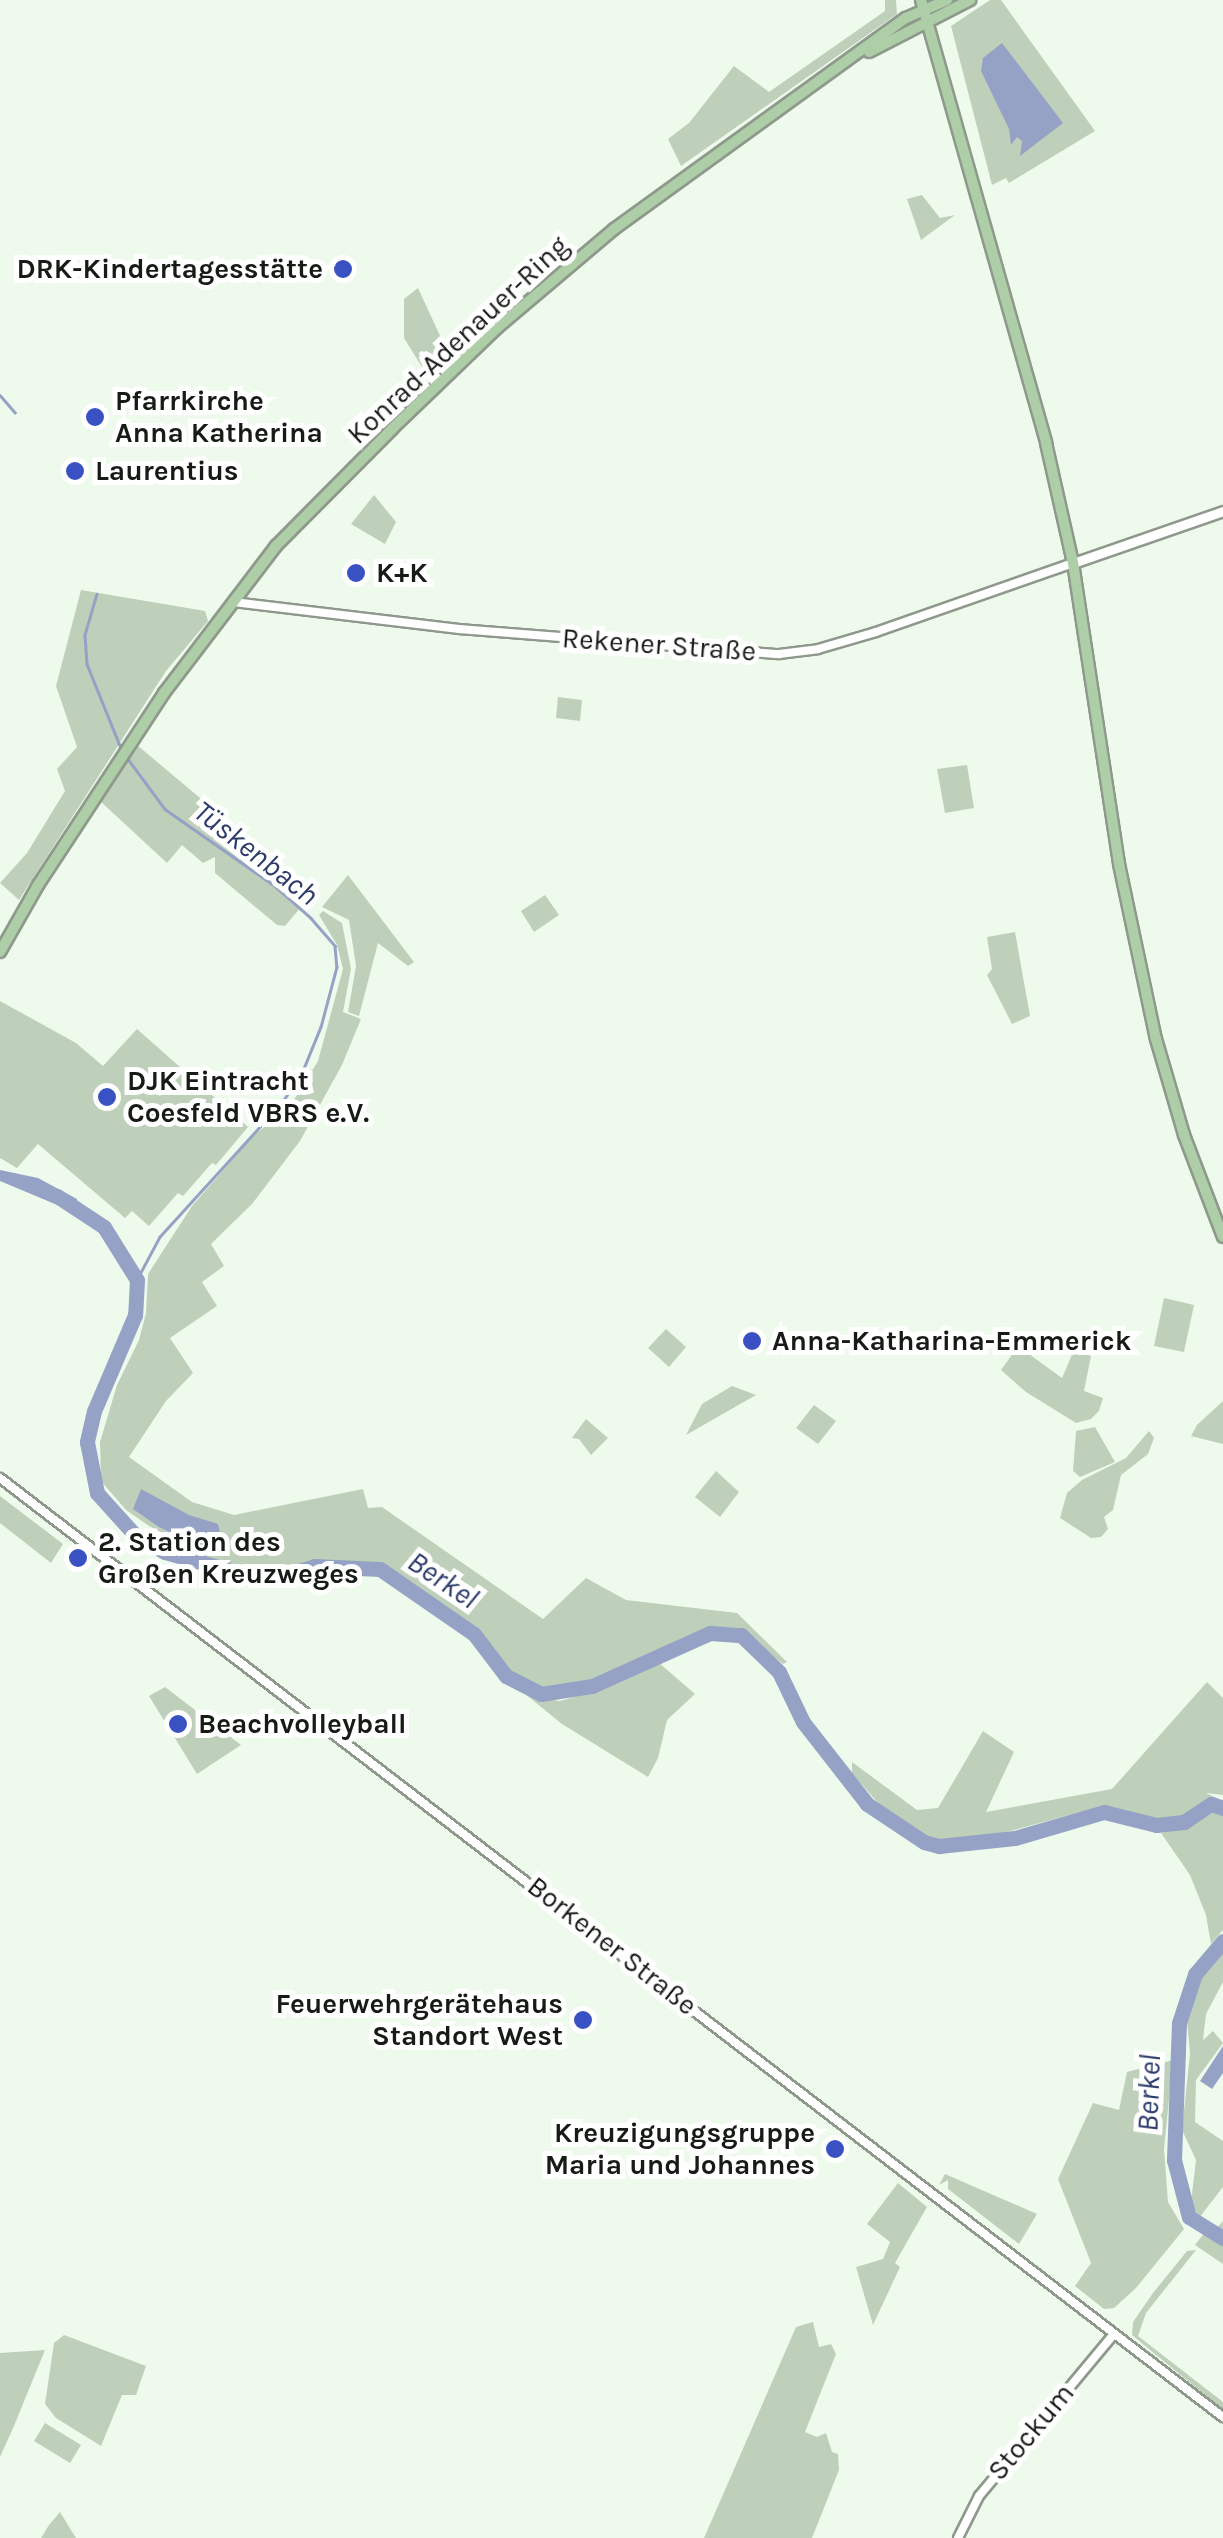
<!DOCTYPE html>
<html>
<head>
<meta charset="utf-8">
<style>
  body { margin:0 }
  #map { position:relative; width:1223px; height:2538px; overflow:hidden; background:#eefbec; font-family:Karla,sans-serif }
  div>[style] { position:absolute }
  .green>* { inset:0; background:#bed0ba }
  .water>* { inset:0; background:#95a2c6 }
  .stream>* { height:2.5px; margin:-1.25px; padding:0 1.25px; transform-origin:1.25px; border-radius:1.25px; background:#95a2c6 }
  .river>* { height:15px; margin:-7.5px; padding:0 7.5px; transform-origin:7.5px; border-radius:7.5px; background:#95a2c6 }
  .roads { filter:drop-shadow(2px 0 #8e998c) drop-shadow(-2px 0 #8e998c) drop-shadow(0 2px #8e998c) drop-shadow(0 -2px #8e998c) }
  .tertiary>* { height:8px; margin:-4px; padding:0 4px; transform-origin:4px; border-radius:4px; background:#fff }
  .secondary>* { height:9px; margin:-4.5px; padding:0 4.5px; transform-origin:4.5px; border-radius:4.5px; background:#fff }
  .primary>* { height:10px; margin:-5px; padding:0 5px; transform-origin:5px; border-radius:5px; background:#adcea7 }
  .dots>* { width:28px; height:28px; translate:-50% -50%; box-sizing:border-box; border:5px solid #fff; border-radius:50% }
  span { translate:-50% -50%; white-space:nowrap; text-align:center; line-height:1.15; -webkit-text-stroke:10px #fff; paint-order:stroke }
  .poi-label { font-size:28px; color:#171b16; font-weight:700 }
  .right { translate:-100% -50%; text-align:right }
  .left { translate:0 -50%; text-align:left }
  .street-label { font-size:28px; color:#171b16 }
  .water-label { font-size:30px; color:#2d3b6b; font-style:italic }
</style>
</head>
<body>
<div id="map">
  <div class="green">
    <i style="clip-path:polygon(885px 0,896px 0,897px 14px,681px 166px,668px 139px,689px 123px,734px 66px,769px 92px,885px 11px)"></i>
    <i style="clip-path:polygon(990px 0,1001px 0,1095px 131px,1009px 183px,1006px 178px,992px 185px,951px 26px)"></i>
    <i style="clip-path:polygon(922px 195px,940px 218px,955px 215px,921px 240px,907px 199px)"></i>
    <i style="clip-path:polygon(418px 288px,448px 353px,425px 372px,404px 338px,404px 299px)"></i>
    <i style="clip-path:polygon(374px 495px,396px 522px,385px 544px,351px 524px)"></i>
    <i style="clip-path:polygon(81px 590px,205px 611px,208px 621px,166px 671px,19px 900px,0 883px,27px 853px,65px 791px,57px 769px,77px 747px,56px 686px)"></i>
    <i style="clip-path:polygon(558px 697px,582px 700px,580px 721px,556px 718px)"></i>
    <i style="clip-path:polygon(137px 745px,313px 893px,285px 926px,277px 925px,215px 873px,215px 857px,203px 863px,182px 845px,167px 863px,100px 801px)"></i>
    <i style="clip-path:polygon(967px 765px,974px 808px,945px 813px,937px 769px)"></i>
    <i style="clip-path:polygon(348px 875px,414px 962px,408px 966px,378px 943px,359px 1016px,348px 1012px,356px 966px,349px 920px,322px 907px)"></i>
    <i style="clip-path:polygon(545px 895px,559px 915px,534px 932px,521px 911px)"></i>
    <i style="clip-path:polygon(323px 911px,342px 923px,351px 969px,343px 1012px,361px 1019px,342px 1065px,300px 1141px,252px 1204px,211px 1244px,224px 1266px,202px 1282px,217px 1306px,170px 1338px,193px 1373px,166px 1401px,129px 1457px,192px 1502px,234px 1515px,363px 1489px,368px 1508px,382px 1507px,543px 1619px,586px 1578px,626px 1600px,737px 1613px,787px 1662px,783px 1664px,742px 1633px,707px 1630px,592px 1683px,545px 1691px,509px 1675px,477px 1633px,381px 1566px,313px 1563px,281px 1574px,252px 1574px,209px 1558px,149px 1526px,126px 1510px,101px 1481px,100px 1442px,117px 1385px,139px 1340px,146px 1313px,148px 1274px,192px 1206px,253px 1136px,290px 1106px,318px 1061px,343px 969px,337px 945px,319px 915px)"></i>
    <i style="clip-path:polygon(1015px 932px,1030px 1016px,1012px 1024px,987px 975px,992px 969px,987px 937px)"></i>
    <i style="clip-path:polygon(0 1001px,76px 1043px,103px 1066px,137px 1029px,248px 1127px,216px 1165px,212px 1163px,183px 1196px,178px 1193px,149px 1226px,132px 1211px,125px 1218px,38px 1144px,17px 1168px,0 1158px)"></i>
    <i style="clip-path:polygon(1164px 1298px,1194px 1305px,1184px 1352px,1154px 1346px)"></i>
    <i style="clip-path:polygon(666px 1329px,686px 1347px,669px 1367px,648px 1348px)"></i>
    <i style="clip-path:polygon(1018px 1346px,1062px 1378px,1074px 1350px,1091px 1356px,1084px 1391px,1103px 1398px,1099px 1411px,1091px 1419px,1076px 1423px,1026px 1392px,1001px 1370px)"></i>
    <i style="clip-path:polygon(732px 1386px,756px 1395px,686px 1435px,702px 1404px)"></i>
    <i style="clip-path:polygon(1223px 1401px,1223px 1444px,1191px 1436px,1197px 1425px)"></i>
    <i style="clip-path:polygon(814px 1405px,836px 1421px,818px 1444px,796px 1428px)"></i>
    <i style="clip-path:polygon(586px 1419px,608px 1438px,591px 1455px,579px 1439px,572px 1438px)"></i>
    <i style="clip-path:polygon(1095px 1427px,1115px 1462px,1080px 1477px,1073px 1471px,1076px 1431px)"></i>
    <i style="clip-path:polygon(1149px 1431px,1154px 1438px,1148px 1454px,1121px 1475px,1113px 1510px,1104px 1517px,1108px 1529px,1101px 1537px,1091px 1538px,1060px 1518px,1067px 1493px,1082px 1480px,1126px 1458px)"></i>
    <i style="clip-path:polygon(716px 1471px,739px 1492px,720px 1517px,695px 1497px)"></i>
    <i style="clip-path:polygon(0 1496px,63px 1544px,51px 1563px,0 1523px)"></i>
    <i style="clip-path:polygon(658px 1662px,695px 1694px,667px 1720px,658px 1758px,648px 1777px,562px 1724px,508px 1680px,531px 1697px,560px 1701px,601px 1689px)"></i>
    <i style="clip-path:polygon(1207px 1682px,1223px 1698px,1223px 1795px,1206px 1793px,1223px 1801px,1206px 1800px,1182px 1818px,1151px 1819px,1102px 1806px,992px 1836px,939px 1840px,916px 1831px,877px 1802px,852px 1773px,852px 1762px,917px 1810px,938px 1808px,983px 1731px,1014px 1752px,986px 1812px,1112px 1789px)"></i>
    <i style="clip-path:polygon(165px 1687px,241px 1745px,197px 1774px,149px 1696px)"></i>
    <i style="clip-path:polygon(1217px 1809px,1223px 1812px,1223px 1930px,1211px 1944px,1206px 1915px,1190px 1875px,1161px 1833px,1188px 1826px)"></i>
    <i style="clip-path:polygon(1223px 1949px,1223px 1982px,1206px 2014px,1203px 2040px,1213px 2031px,1223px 2043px,1196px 2080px,1195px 2122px,1223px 2141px,1223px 2187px,1199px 2218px,1191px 2202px,1196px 2160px,1182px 2130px,1190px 2054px,1187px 2020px,1202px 1974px)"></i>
    <i style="clip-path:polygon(1173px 2060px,1164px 2149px,1168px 2202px,1184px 2229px,1136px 2288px,1114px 2308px,1104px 2309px,1075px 2286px,1091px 2263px,1058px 2179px,1093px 2103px,1119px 2110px,1127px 2072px)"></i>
    <i style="clip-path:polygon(945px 2174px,1037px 2214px,1019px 2244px,948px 2189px,948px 2180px,939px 2185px)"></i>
    <i style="clip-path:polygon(898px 2183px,927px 2207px,895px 2263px,900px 2267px,873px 2325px,856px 2267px,883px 2259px,890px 2242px,867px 2224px)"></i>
    <i style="clip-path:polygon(1223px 2221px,1223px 2264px,1195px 2245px,1209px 2227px,1217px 2228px)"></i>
    <i style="clip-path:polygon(1196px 2250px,1146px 2313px,1138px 2336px,1223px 2402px,1223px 2410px,1132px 2335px,1133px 2322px,1153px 2293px,1187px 2251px)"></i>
    <i style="clip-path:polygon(813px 2322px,819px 2347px,831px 2344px,836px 2354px,805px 2432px,817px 2437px,826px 2433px,832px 2452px,838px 2454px,839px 2470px,812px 2538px,704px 2538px,796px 2327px)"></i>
    <i style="clip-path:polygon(64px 2335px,146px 2366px,136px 2395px,122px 2395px,101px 2446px,56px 2418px,45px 2404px,54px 2343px)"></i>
    <i style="clip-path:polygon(45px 2350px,14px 2426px,0 2457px,0 2353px)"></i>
    <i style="clip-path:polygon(45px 2423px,81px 2445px,70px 2463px,34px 2441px)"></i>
    <i style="clip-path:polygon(60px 2512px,76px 2538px,41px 2538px,49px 2525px)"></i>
  </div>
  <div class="water">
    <i style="clip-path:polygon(1002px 43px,1063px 123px,1020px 156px,1022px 141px,1017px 137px,1011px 145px,1009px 129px,981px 71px,983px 58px)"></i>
    <i style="clip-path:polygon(0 1170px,38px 1178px,77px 1199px,74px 1212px,0 1181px)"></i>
    <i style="clip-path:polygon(141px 1489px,189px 1515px,218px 1524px,222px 1541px,208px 1550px,159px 1527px,133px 1509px)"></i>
    <i style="clip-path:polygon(1223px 2046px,1223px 2073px,1212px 2089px,1200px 2081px)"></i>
  </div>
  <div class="stream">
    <i style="left:0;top:395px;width:23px;rotate:49deg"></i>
    <i style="left:97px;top:594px;width:43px;rotate:106.3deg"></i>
    <i style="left:85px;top:635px;width:29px;rotate:86deg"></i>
    <i style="left:87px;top:664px;width:91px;rotate:68deg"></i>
    <i style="left:128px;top:759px;width:62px;rotate:53.5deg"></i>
    <i style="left:165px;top:809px;width:134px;rotate:35deg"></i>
    <i style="left:275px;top:886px;width:48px;rotate:41.6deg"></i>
    <i style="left:311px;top:918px;width:37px;rotate:49deg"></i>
    <i style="left:335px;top:946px;width:21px;rotate:85deg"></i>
    <i style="left:337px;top:967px;width:62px;rotate:104.9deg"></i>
    <i style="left:321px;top:1027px;width:48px;rotate:112.2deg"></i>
    <i style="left:303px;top:1071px;width:38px;rotate:123deg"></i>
    <i style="left:282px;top:1103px;width:181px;rotate:132.3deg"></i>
    <i style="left:160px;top:1237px;width:49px;rotate:118.1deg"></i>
  </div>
  <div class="river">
    <i style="left:57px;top:1196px;width:56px;rotate:33.4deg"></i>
    <i style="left:104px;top:1227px;width:62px;rotate:58.1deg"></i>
    <i style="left:137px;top:1280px;width:35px;rotate:93deg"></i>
    <i style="left:135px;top:1315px;width:104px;rotate:113.1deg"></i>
    <i style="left:94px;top:1411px;width:32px;rotate:103deg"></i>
    <i style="left:87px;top:1442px;width:52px;rotate:78.9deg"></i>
    <i style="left:97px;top:1493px;width:57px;rotate:47.9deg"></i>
    <i style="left:135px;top:1535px;width:34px;rotate:30deg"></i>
    <i style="left:165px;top:1552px;width:87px;rotate:15.9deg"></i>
    <i style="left:249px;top:1576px;width:33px"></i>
    <i style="left:282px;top:1576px;width:34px;rotate:-17deg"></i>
    <i style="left:314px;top:1566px;width:66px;rotate:2.6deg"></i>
    <i style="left:380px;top:1569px;width:114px;rotate:34.7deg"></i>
    <i style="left:474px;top:1634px;width:53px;rotate:52.7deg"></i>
    <i style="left:506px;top:1676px;width:39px;rotate:27deg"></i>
    <i style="left:541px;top:1694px;width:52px;rotate:-8.9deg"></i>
    <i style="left:592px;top:1686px;width:129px;rotate:-24.2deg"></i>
    <i style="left:710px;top:1633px;width:31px;rotate:4deg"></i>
    <i style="left:741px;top:1635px;width:53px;rotate:44.2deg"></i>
    <i style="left:779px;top:1672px;width:55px;rotate:64.4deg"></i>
    <i style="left:803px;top:1722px;width:104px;rotate:52deg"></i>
    <i style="left:867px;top:1804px;width:69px;rotate:33.7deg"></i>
    <i style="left:924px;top:1842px;width:16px;rotate:15deg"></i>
    <i style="left:939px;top:1846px;width:76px;rotate:-6deg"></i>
    <i style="left:1015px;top:1838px;width:93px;rotate:-16.3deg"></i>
    <i style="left:1104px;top:1812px;width:54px;rotate:14deg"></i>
    <i style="left:1156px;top:1825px;width:28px;rotate:-6deg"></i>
    <i style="left:1184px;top:1822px;width:32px;rotate:-34deg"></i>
    <i style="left:1211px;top:1804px;width:13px;rotate:18deg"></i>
    <i style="left:1223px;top:1941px;width:43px;rotate:130.3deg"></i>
    <i style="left:1195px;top:1974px;width:52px;rotate:108.1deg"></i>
    <i style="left:1179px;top:2023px;width:137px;rotate:92.1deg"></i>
    <i style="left:1174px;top:2160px;width:59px;rotate:75.3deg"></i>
    <i style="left:1189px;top:2217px;width:40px;rotate:32deg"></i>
  </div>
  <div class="roads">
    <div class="tertiary">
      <i style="left:233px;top:602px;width:228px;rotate:6.8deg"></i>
      <i style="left:459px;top:629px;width:321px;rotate:4.5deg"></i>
      <i style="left:779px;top:654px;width:39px;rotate:-7deg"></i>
      <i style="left:818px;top:649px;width:60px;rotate:-16.3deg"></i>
      <i style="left:876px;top:632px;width:209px;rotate:-19.3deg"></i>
      <i style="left:0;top:1478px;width:1542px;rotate:37.52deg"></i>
      <i style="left:958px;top:2538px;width:47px;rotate:-63.4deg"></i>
      <i style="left:979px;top:2496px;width:211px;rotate:-50.2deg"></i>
    </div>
    <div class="secondary">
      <i style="left:1073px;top:563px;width:159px;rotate:-19.1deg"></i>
    </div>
    <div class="primary">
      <i style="left:921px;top:0;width:460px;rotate:74.2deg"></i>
      <i style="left:1046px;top:443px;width:123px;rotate:77.3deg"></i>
      <i style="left:1073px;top:563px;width:304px;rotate:81.3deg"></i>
      <i style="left:1119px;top:864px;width:179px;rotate:78.1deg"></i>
      <i style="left:1156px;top:1039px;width:100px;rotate:73.7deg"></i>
      <i style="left:1184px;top:1135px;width:109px;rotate:69.1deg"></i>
      <i style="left:869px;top:52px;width:114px;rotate:-27.2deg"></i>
      <i style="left:0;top:952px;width:77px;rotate:-60.4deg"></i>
      <i style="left:38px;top:885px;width:230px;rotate:-56.7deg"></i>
      <i style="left:164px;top:693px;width:185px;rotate:-52.7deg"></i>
      <i style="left:276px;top:546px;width:165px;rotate:-45.2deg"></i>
      <i style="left:392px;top:429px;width:146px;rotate:-43.9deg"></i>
      <i style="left:497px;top:328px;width:153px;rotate:-40.2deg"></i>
      <i style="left:614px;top:229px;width:360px;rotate:-35.9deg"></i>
      <i style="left:906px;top:18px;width:45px;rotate:-23.7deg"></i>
    </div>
  </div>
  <div class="dots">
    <i style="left:343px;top:269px;background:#3951c3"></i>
    <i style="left:95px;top:417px;background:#3951c3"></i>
    <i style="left:75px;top:471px;background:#3951c3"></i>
    <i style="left:356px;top:573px;background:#3951c3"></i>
    <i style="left:107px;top:1097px;background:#3951c3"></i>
    <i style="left:752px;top:1341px;background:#3951c3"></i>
    <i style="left:78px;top:1558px;background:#3951c3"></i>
    <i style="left:178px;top:1724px;background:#3951c3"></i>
    <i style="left:583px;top:2020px;background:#3951c3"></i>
    <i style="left:835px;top:2149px;background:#3951c3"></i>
  </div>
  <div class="poi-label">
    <span class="right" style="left:323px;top:269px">DRK-Kindertagesstätte</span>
    <span class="left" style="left:115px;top:417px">Pfarrkirche<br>Anna Katherina</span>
    <span class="left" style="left:95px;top:471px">Laurentius</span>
    <span class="left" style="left:376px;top:573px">K+K</span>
    <span class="left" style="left:127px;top:1097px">DJK Eintracht<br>Coesfeld VBRS e.V.</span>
    <span class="left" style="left:772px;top:1341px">Anna-Katharina-Emmerick</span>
    <span class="left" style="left:98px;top:1558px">2. Station des<br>Großen Kreuzweges</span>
    <span class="left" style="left:198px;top:1724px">Beachvolleyball</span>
    <span class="right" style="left:563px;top:2020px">Feuerwehrgerätehaus<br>Standort West</span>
    <span class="right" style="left:815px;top:2149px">Kreuzigungsgruppe<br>Maria und Johannes</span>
  </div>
  <div class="street-label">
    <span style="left:458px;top:340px;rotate:-43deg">Konrad-Adenauer-Ring</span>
    <span style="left:659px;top:645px;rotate:4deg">Rekener Straße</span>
    <span style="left:612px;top:1946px;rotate:38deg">Borkener Straße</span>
    <span style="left:1031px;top:2432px;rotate:-50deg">Stockum</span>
  </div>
  <div class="water-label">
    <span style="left:256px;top:853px;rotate:38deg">Tüskenbach</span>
    <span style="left:443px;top:1580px;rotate:34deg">Berkel</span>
    <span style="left:1149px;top:2093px;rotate:-88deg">Berkel</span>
  </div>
</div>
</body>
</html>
